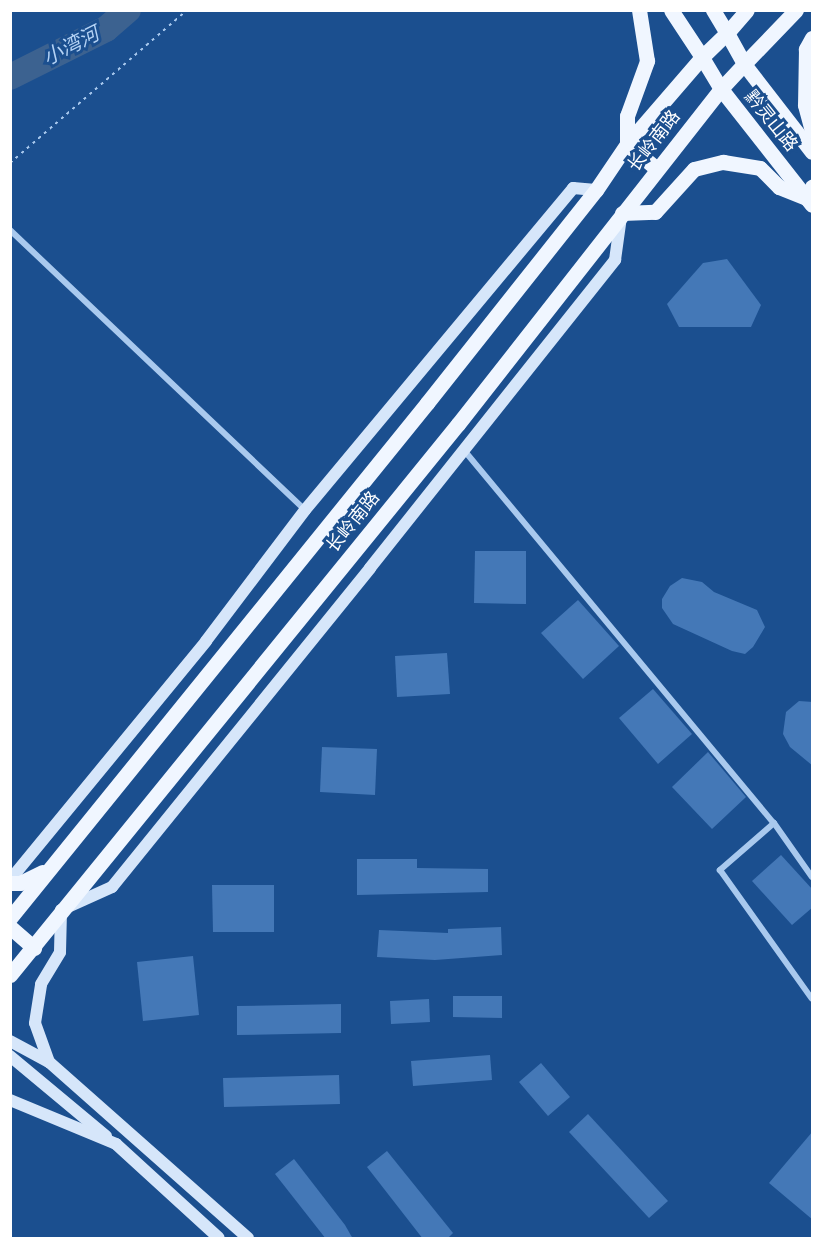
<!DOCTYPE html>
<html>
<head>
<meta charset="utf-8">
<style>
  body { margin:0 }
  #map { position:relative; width:823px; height:1249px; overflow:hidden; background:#1b4f8f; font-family:"Space Grotesk","Noto Sans SC",sans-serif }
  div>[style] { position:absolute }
  .river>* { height:26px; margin:-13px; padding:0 13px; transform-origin:13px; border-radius:13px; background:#3c6290 }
  .building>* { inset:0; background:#4478b7 }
  .path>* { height:2px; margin-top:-1px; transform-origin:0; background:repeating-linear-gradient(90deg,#a9c9ee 0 3px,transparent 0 7.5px) }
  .minor>* { height:6px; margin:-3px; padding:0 3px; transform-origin:3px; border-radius:3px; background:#a9c9ee }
  .secondary>* { height:12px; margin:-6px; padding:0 6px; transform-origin:6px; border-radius:6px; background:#d6e6fa }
  .primary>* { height:15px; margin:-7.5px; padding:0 7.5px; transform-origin:7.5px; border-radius:7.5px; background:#f0f6ff }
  span { translate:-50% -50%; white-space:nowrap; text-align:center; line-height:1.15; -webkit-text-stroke:6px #1b4f8f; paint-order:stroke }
  .street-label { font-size:18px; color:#fff }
  .water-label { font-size:20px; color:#b5d3f5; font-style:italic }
  .frame { position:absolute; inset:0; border:12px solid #fff; pointer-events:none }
</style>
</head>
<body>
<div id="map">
  <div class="river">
    <i style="left:10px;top:77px;width:107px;rotate:-26.6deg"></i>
    <i style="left:106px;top:29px;width:29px;rotate:-41deg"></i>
  </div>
  <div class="building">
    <i style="clip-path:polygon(727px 259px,761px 305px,751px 327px,679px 327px,667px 304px,703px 263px)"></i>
    <i style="clip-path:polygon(475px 551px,526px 551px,526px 604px,474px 603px)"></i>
    <i style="clip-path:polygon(682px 578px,702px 582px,714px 592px,757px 610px,765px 627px,753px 647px,745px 654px,732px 651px,673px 624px,662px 608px,662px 599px,670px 586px)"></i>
    <i style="clip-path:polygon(578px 600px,619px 646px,583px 679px,541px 633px)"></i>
    <i style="clip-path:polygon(447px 653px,450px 694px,397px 697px,395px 656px)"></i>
    <i style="clip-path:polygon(653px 689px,692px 734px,658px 764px,619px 718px)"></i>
    <i style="clip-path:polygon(799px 701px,813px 702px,813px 766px,790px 747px,783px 734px,786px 712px)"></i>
    <i style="clip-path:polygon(322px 747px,377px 749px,375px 795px,320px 792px)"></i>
    <i style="clip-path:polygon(708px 752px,746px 797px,712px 829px,672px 787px)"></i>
    <i style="clip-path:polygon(781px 855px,813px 890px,813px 907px,792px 925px,752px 881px)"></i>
    <i style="clip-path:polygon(357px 859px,417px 859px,417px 868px,488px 869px,488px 892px,357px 895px)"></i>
    <i style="clip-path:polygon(212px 885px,274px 885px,274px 932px,213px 932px)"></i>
    <i style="clip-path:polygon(501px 927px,502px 955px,435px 960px,377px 957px,379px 930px,448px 933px,448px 929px)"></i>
    <i style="clip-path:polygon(193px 956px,199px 1015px,143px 1021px,137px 962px)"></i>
    <i style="clip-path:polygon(453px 996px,502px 996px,502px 1018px,453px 1017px)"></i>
    <i style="clip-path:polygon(429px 999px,430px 1022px,391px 1024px,390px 1001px)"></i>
    <i style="clip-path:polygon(341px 1004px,341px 1033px,237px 1035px,237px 1006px)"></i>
    <i style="clip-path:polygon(490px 1055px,492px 1080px,413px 1086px,411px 1061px)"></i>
    <i style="clip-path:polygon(541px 1063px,570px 1097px,548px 1116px,519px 1082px)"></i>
    <i style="clip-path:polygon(339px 1075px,340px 1104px,224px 1107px,223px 1078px)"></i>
    <i style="clip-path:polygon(588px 1114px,668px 1201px,649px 1218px,569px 1132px)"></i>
    <i style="clip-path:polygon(813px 1131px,813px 1220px,769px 1183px)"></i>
    <i style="clip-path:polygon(387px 1151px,453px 1233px,447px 1239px,423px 1239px,367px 1167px)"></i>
    <i style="clip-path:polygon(294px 1159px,345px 1225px,353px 1239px,326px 1239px,275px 1174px)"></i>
  </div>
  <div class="path">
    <i style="left:10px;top:163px;width:234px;rotate:-40.8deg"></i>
  </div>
  <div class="minor">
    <i style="left:10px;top:230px;width:407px;rotate:43.5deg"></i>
    <i style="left:463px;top:449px;width:486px;rotate:50.3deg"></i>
    <i style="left:774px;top:823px;width:66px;rotate:54.9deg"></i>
    <i style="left:774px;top:823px;width:72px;rotate:139deg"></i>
    <i style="left:720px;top:870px;width:158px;rotate:54.5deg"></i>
  </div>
  <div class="secondary">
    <i style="left:10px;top:880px;width:309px;rotate:-50.6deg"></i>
    <i style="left:206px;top:641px;width:164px;rotate:-52.9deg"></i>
    <i style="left:305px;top:510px;width:419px;rotate:-50.2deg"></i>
    <i style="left:573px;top:188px;width:23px;rotate:5deg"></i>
    <i style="left:10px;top:1041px;width:44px;rotate:28.3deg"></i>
    <i style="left:10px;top:1056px;width:125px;rotate:39.8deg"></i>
    <i style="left:10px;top:1100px;width:115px;rotate:22.5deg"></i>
    <i style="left:116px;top:1144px;width:139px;rotate:42.4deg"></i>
    <i style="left:248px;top:1238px;width:266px;rotate:-138.5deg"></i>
    <i style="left:49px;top:1062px;width:41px;rotate:-109.7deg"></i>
    <i style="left:35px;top:1023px;width:39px;rotate:-81deg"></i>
    <i style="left:41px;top:984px;width:37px;rotate:-59deg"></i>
    <i style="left:60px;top:952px;width:42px;rotate:-88.6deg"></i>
    <i style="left:61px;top:910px;width:56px;rotate:-24.3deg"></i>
    <i style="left:112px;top:887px;width:410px;rotate:-51deg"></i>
    <i style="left:370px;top:568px;width:394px;rotate:-51.5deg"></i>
    <i style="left:615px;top:260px;width:43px;rotate:-82.1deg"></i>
  </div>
  <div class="primary">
    <i style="left:713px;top:10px;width:27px;rotate:59deg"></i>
    <i style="left:727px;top:33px;width:35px;rotate:61deg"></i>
    <i style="left:744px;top:64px;width:34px;rotate:133deg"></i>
    <i style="left:721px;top:89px;width:37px;rotate:-121deg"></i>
    <i style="left:702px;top:57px;width:35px;rotate:-44deg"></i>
    <i style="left:727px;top:33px;width:30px;rotate:-49deg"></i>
    <i style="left:796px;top:10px;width:75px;rotate:133.9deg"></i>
    <i style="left:744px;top:64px;width:111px;rotate:52.3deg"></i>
    <i style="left:812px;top:38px;width:13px;rotate:119deg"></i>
    <i style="left:806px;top:49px;width:56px;rotate:91deg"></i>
    <i style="left:805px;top:105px;width:27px;rotate:75deg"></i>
    <i style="left:627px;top:144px;width:28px;rotate:-90deg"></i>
    <i style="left:627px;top:116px;width:59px;rotate:-70deg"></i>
    <i style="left:647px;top:61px;width:52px;rotate:-98.9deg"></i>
    <i style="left:627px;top:144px;width:39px;rotate:40deg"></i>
    <i style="left:622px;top:213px;width:33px;rotate:-2deg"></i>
    <i style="left:655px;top:212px;width:58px;rotate:-47.8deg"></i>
    <i style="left:694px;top:169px;width:30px;rotate:-14deg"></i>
    <i style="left:723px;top:162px;width:37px;rotate:9deg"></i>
    <i style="left:760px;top:168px;width:27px;rotate:45deg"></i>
    <i style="left:779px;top:187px;width:31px;rotate:22deg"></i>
    <i style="left:808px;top:199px;width:13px;rotate:-72deg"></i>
    <i style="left:10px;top:883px;width:10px"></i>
    <i style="left:20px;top:883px;width:25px;rotate:-26deg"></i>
    <i style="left:10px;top:918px;width:663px;rotate:-51deg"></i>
    <i style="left:427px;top:403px;width:272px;rotate:-51.6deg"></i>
    <i style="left:596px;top:190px;width:55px;rotate:-56deg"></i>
    <i style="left:627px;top:144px;width:115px;rotate:-49.2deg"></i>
    <i style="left:702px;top:57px;width:56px;rotate:-123.4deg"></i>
    <i style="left:10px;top:927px;width:32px;rotate:41deg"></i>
    <i style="left:10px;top:975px;width:710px;rotate:-50.89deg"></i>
    <i style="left:458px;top:424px;width:426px;rotate:-51.9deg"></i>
    <i style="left:721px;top:89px;width:147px;rotate:51.9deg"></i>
  </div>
  <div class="street-label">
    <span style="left:771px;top:121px;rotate:51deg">黔灵山路</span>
    <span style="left:654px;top:141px;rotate:-52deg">长岭南路</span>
    <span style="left:353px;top:522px;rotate:-51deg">长岭南路</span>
  </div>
  <div class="water-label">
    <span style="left:71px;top:46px;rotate:-27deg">小湾河</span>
  </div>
  <div class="frame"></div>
</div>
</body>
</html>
